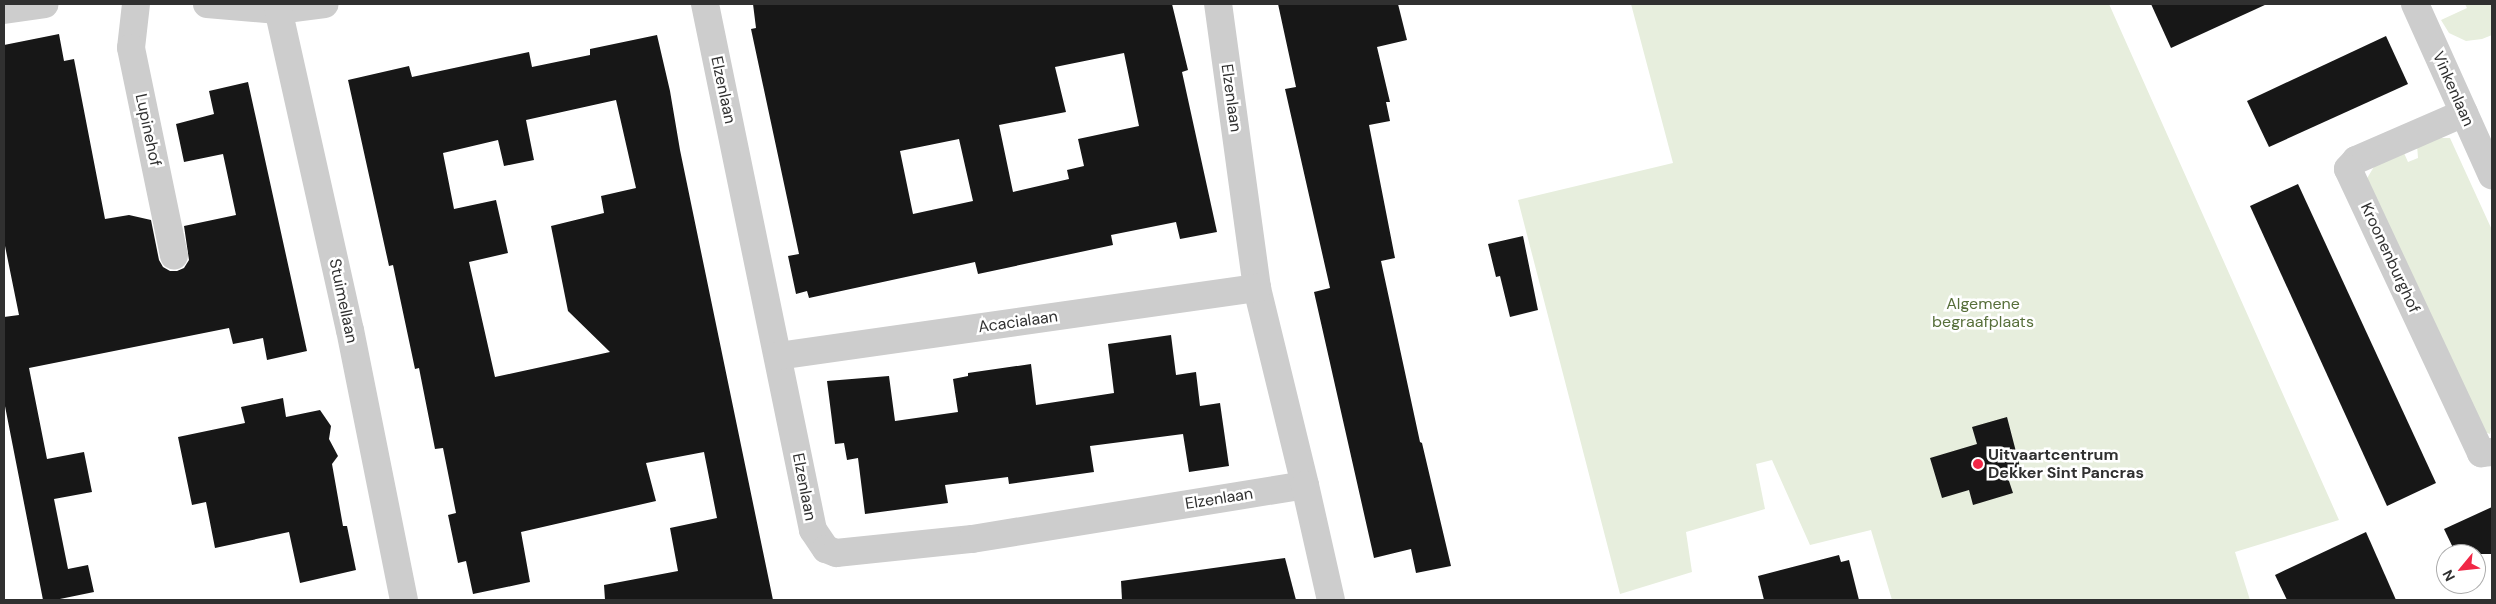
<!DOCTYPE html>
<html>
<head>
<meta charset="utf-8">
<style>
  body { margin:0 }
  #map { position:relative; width:2496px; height:604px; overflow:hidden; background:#fff; font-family:"DM Sans",sans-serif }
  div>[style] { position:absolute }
  .green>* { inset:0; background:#e7eedd }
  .building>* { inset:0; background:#171717 }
  .minor>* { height:28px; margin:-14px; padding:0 14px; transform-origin:14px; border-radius:14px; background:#cdcdcd }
  .dots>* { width:14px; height:14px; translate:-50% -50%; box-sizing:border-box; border:2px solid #fff; border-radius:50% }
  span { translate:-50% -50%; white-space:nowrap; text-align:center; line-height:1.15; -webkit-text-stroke:5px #fff; paint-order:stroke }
  .street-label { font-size:16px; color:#303030 }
  .park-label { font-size:16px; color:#576f3a }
  .poi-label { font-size:16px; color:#303030; font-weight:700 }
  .left { translate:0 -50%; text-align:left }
  .frame { position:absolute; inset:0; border:5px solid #303030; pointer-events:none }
  .north { position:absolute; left:2436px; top:544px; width:50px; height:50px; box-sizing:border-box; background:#fff; border:1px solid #acacac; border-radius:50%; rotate:242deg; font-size:14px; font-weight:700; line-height:20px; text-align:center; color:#303030 }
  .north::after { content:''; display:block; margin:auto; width:18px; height:22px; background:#f12746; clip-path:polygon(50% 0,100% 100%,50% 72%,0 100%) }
</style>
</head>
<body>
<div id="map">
  <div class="green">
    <i style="clip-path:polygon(1631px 4px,2109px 4px,2339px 520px,2235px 552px,2250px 600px,1892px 600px,1871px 530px,1810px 545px,1772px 460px,1756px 464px,1765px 509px,1686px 532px,1692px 572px,1620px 594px,1518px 200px,1673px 163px)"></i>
    <i style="clip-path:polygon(2465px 4px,2492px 4px,2492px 35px,2482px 39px,2466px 41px,2449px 33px,2441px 20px,2467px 8px)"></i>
    <i style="clip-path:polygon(2435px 138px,2450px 138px,2492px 230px,2492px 422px,2490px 434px,2477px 429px,2363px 185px,2375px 165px,2404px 153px,2408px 162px,2418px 158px,2417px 145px)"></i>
  </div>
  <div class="building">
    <i style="clip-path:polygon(evenodd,753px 4px,1172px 4px,1188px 70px,1182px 72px,1217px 232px,1180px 239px,1176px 222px,1111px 235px,1113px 245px,978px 274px,975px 262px,809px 298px,807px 291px,796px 294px,788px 256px,799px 254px,751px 29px,756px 28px,753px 4px,1124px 53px,1139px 126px,1078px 139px,1084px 166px,1067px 170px,1069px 179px,1013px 192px,999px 125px,1066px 112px,1055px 67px,1124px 53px,753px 4px,959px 139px,973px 201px,913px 214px,900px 151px,959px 139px)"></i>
    <i style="clip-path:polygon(1278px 4px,1398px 4px,1407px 40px,1377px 47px,1390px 102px,1386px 102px,1390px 121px,1369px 125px,1395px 258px,1381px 261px,1420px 442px,1422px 443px,1451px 566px,1416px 573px,1411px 549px,1374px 558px,1314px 292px,1330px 288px,1285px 89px,1296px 87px)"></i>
    <i style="clip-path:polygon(2151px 4px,2267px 4px,2171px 48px)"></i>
    <i style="clip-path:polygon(59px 34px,64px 61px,74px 59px,105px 219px,129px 215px,151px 220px,159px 260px,163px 267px,170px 271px,177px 271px,184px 268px,189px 260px,184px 226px,236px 215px,223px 154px,184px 162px,176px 124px,214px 114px,209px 91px,248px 82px,307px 351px,267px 360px,263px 338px,233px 344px,229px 328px,29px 368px,47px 459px,84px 452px,92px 492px,54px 499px,68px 569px,88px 565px,94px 592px,55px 600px,43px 600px,4px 401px,4px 317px,19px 315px,4px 241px,4px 45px)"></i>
    <i style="clip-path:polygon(evenodd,657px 35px,670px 91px,680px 150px,773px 600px,605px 600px,604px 585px,678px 571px,670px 528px,717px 518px,704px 452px,646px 463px,656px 501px,521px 532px,530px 582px,473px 594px,466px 561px,458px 563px,448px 515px,456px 513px,443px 448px,435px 449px,419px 368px,415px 369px,393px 265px,389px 266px,348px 80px,409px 66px,412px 77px,529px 52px,532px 67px,590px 55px,590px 49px,657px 35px,616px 100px,636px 188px,601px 196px,604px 213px,551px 226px,568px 311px,610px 352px,495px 377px,469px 262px,508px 253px,496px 200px,454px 209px,443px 153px,498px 140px,504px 166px,534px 160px,526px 120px,616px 100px)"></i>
    <i style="clip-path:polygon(2386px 36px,2408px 84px,2269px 147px,2247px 101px)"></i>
    <i style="clip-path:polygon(2298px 184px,2436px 483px,2387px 506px,2250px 206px)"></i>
    <i style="clip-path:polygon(1523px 236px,1538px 310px,1510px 317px,1500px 276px,1496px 277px,1488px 244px)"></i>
    <i style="clip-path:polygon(1171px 335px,1176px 375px,1196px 372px,1200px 406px,1220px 403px,1229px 466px,1189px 472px,1183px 434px,1090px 446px,1094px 472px,1009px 484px,1008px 477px,945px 485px,948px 503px,865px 514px,858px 458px,847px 460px,844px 443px,835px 444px,827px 381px,889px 376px,895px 421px,958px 412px,953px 379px,968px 376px,968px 373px,1031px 364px,1036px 405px,1114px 393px,1108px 344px)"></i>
    <i style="clip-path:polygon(283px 398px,286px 417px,320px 410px,331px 426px,329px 439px,338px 456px,332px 464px,343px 526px,347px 526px,356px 570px,300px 583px,289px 532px,215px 548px,206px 502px,192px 505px,178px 437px,245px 423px,241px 407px)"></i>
    <i style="clip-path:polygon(2007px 417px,2021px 471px,2007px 475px,2013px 493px,1973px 505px,1969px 490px,1942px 498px,1930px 458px,1977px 444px,1972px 427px)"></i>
    <i style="clip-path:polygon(2492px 507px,2492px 554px,2456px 554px,2444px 529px)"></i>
    <i style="clip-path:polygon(2366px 532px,2396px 600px,2287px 600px,2275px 575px)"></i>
    <i style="clip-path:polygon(1839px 555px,1841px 562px,1849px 560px,1859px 600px,1764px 600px,1758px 576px)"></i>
    <i style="clip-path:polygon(1285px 558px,1296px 600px,1122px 600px,1121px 581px)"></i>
  </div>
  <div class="minor">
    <i style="left:136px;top:4px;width:44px;rotate:96.5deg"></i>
    <i style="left:131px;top:48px;width:212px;rotate:78.3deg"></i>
    <i style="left:207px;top:4px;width:71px;rotate:4.8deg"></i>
    <i style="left:278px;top:10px;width:47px;rotate:-7.3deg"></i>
    <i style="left:277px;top:4px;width:334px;rotate:77.4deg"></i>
    <i style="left:350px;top:330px;width:275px;rotate:78.7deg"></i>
    <i style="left:705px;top:4px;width:537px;rotate:78.4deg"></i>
    <i style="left:813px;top:530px;width:23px;rotate:56deg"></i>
    <i style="left:826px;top:549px;width:11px;rotate:22deg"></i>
    <i style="left:836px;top:553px;width:137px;rotate:-5.9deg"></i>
    <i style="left:972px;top:539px;width:337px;rotate:-9.2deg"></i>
    <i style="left:1305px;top:485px;width:203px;rotate:-103.7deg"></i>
    <i style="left:1257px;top:288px;width:287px;rotate:-97.8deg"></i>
    <i style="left:2415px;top:4px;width:188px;rotate:65.8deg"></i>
    <i style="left:4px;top:10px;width:41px;rotate:-8.3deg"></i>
    <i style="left:2464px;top:113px;width:118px;rotate:156.5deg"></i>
    <i style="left:2356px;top:160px;width:12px;rotate:132deg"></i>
    <i style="left:2348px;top:169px;width:314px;rotate:64.9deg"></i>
    <i style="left:2481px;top:453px;width:11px;rotate:-5deg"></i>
    <i style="left:778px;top:356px;width:484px;rotate:-8.1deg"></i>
    <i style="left:1305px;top:485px;width:118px;rotate:77.3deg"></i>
  </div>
  <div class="dots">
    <i style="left:1978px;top:464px;background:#f12746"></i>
  </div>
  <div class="street-label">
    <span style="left:2453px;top:89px;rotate:66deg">Vinkenlaan</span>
    <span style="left:723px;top:90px;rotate:78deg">Elzenlaan</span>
    <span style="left:1231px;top:98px;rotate:82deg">Elzenlaan</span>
    <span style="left:148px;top:130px;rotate:78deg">Lupinehof</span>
    <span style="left:2390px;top:258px;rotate:65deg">Kroonenburghof</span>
    <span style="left:343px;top:301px;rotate:78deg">Stuimellaan</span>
    <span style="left:1018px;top:322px;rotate:-8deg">Acacialaan</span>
    <span style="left:804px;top:487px;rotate:79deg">Elzenlaan</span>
    <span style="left:1219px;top:499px;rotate:-9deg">Elzenlaan</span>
  </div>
  <div class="park-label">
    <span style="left:1983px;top:313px">Algemene<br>begraafplaats</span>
  </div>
  <div class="poi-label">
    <span class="left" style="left:1988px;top:464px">Uitvaartcentrum<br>Dekker Sint Pancras</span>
  </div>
  <div class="frame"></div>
  <div class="north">N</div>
</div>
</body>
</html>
